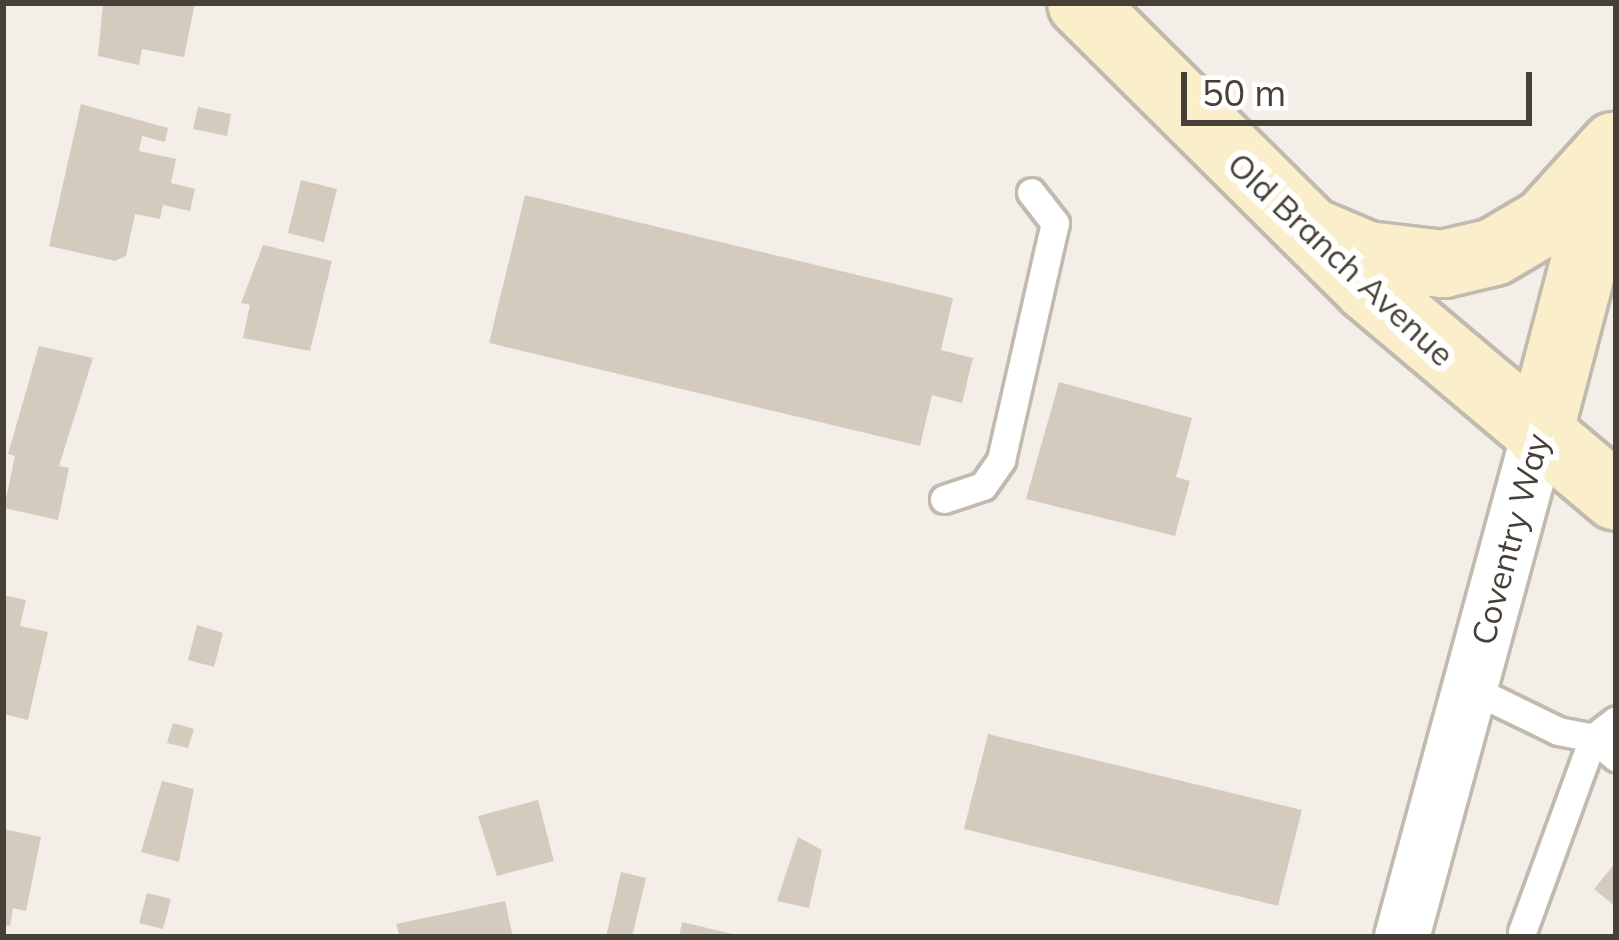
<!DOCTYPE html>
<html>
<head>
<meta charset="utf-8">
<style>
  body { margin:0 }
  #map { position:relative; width:1619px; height:940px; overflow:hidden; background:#f3efe8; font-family:Mulish,sans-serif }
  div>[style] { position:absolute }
  .building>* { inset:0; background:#d4cbbe }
  .roads { filter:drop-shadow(3px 0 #c1baae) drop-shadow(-3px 0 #c1baae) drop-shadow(0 3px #c1baae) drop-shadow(0 -3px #c1baae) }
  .lane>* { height:27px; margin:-13.5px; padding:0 13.5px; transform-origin:13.5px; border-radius:13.5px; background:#fff }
  .street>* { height:54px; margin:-27px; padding:0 27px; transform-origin:27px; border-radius:27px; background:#fff }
  .secondary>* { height:66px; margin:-33px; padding:0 33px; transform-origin:33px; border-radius:33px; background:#fbeeca }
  span { translate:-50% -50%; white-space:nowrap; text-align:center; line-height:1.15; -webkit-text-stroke:12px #fff; paint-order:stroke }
  .street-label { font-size:33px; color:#464037 }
  .frame { position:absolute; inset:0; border:6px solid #464037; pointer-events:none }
  .scale { position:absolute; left:1181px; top:72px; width:351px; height:54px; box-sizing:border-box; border:6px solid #464037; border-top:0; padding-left:15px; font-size:36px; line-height:42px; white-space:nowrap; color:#464037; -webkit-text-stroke:9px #fff; paint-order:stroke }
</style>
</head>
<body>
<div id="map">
  <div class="building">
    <i style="clip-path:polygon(103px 3px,195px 3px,184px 57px,142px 49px,139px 65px,98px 56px)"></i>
    <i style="clip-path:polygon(81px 104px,168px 128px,165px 142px,142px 136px,139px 151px,176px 159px,171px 183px,195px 189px,190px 211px,163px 205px,160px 219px,135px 214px,126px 256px,115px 261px,49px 246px)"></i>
    <i style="clip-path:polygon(198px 107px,231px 114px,227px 136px,193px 129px)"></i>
    <i style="clip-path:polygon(301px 180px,337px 189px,324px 242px,288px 233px)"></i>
    <i style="clip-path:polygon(525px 195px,953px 298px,941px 350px,973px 358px,962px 403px,932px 395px,920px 446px,489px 343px)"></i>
    <i style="clip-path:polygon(263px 245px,332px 261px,310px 351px,243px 338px,250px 305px,241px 303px)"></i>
    <i style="clip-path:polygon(39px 346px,93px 358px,59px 466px,69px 468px,58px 520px,4px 508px,15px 456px,8px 454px)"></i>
    <i style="clip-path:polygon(1059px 382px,1192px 418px,1176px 477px,1190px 481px,1175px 536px,1026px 499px)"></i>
    <i style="clip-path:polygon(3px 595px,26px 600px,20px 626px,48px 632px,28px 720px,3px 714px)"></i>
    <i style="clip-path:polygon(197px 625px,223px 633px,214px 667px,188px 660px)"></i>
    <i style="clip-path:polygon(173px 723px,194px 729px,188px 748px,167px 743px)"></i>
    <i style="clip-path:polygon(988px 734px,1302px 810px,1278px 906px,964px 829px)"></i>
    <i style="clip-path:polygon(162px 781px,194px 789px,179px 862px,141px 852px)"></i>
    <i style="clip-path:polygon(538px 800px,554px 861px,497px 876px,478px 816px)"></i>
    <i style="clip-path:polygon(3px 829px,41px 837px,26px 911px,13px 908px,10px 926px,3px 925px)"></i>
    <i style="clip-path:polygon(798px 837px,822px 850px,809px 908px,777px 901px)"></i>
    <i style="clip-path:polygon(1616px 862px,1616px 907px,1594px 889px)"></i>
    <i style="clip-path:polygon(621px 872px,646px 878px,632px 937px,606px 937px)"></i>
    <i style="clip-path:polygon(147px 893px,171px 899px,163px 929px,139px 923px)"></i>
    <i style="clip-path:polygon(505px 901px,513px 937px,400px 937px,396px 924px)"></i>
    <i style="clip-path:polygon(682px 922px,737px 935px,736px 937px,679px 937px)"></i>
  </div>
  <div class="roads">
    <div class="lane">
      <i style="left:944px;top:499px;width:41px;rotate:-18.4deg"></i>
      <i style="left:983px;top:486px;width:32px;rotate:-55deg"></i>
      <i style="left:1001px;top:460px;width:243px;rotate:-77.2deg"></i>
      <i style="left:1055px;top:223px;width:39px;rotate:-128deg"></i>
      <i style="left:1470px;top:688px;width:98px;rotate:26deg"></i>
      <i style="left:1558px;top:731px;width:36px;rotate:11deg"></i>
      <i style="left:1593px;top:738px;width:29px;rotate:-38deg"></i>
      <i style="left:1522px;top:932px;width:207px;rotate:-69.9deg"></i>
      <i style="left:1593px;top:738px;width:30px;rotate:40deg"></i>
    </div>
    <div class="street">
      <i style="left:1402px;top:937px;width:521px;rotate:-74.76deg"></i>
    </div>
    <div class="secondary">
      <i style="left:1081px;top:3px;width:404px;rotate:44.8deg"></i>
      <i style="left:1368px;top:288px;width:324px;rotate:40.1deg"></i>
      <i style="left:1318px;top:234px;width:53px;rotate:23.2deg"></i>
      <i style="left:1367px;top:255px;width:77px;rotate:6.8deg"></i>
      <i style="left:1443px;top:264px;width:52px;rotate:-13.2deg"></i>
      <i style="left:1494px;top:252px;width:59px;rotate:-30.5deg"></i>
      <i style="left:1545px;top:222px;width:103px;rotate:-47.8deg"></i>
      <i style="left:1539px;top:434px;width:284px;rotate:-75.3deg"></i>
    </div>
  </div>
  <div class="street-label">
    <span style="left:1341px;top:259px;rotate:43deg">Old Branch Avenue</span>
    <span style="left:1510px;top:539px;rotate:-75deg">Coventry Way</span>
  </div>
  <div class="frame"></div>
  <div class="scale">50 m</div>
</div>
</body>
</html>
